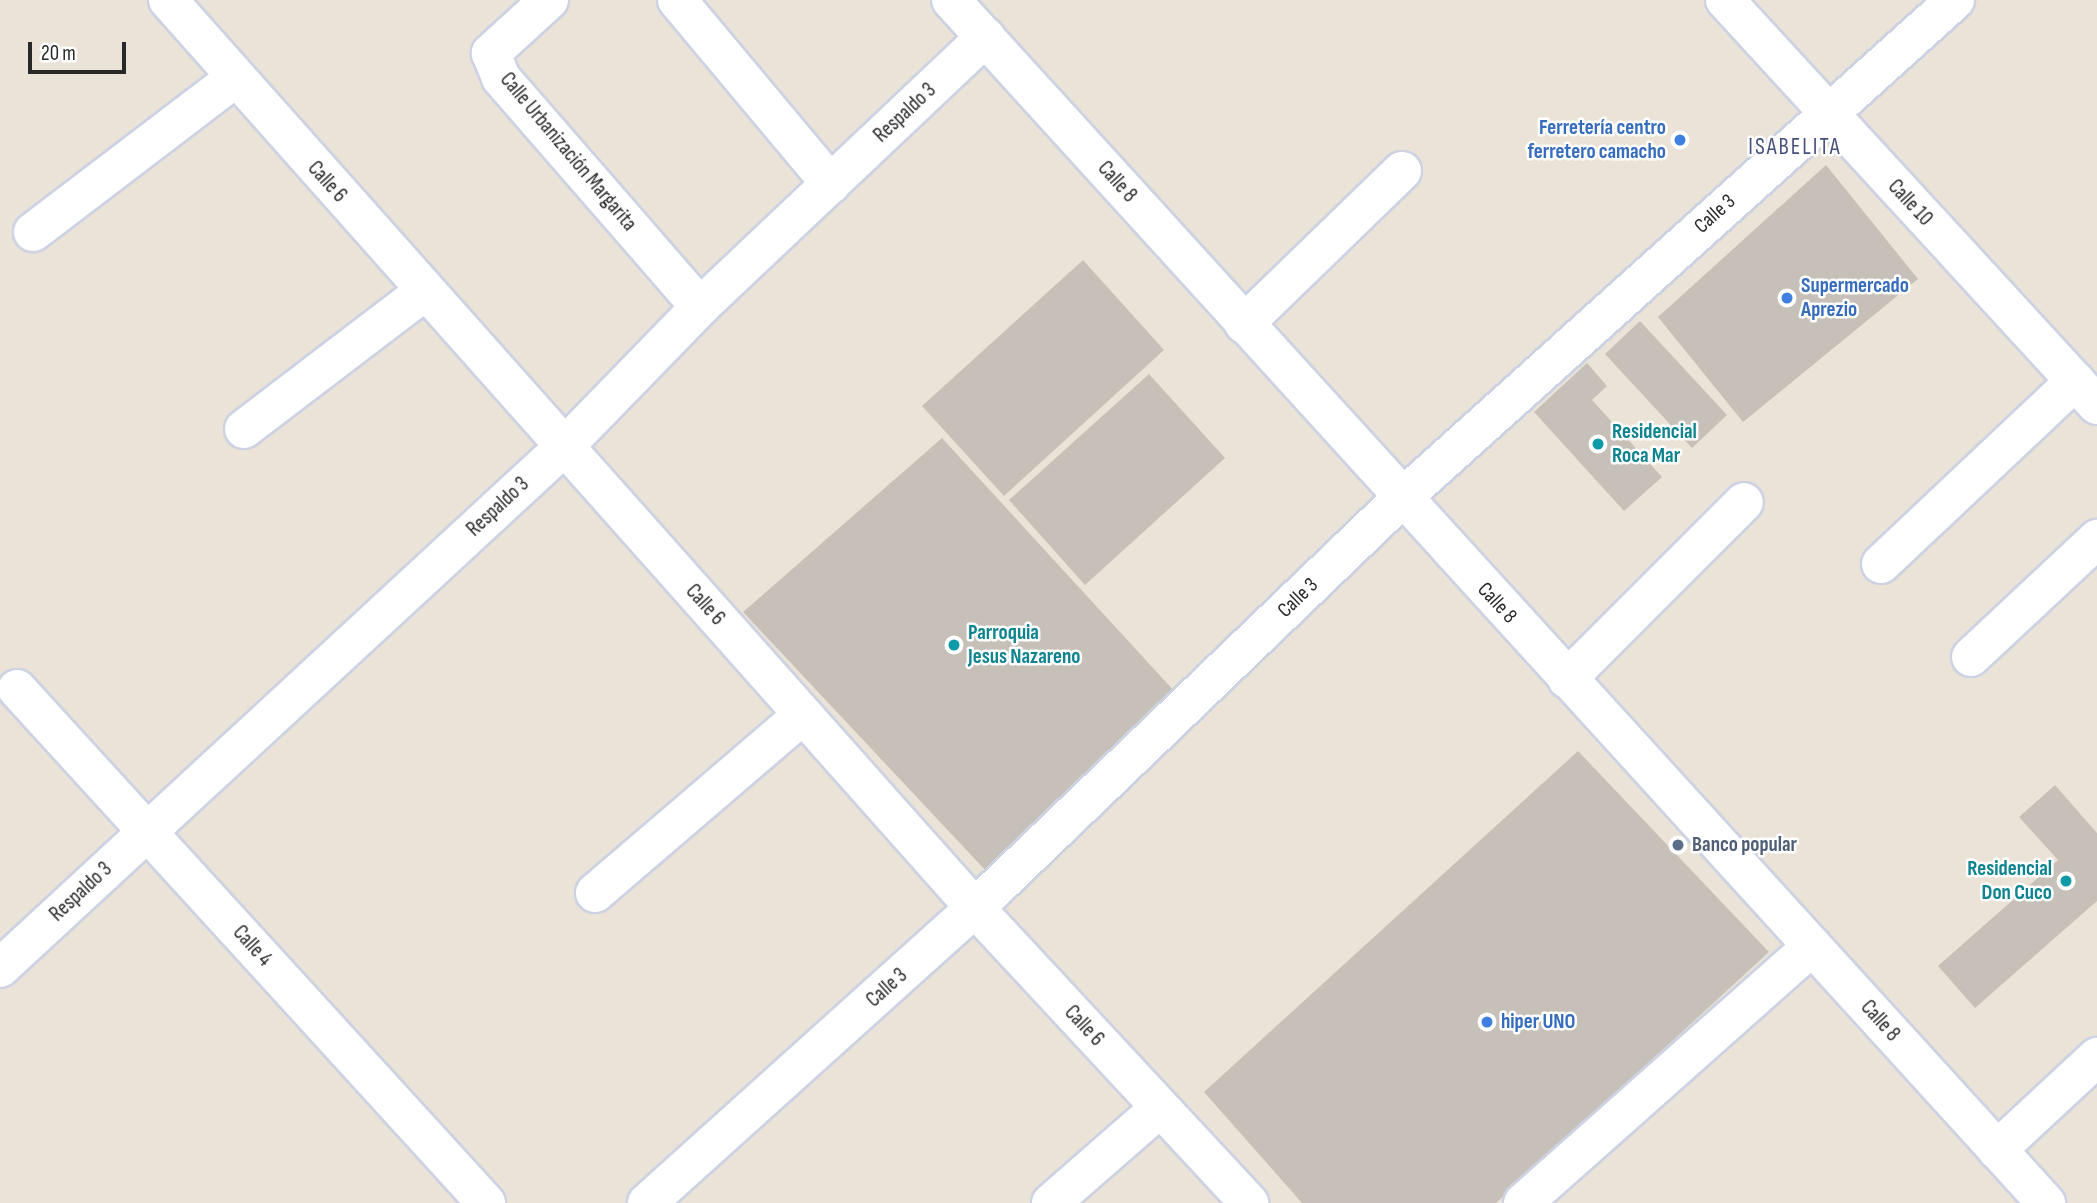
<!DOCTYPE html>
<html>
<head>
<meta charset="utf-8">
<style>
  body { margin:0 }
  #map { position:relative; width:2097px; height:1203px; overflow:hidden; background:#ece3d8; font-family:"Sofia Sans Condensed",sans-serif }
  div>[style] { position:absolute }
  .building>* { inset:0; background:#c7c0b8 }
  .roads { filter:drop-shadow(2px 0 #cdd2e3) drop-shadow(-2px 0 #cdd2e3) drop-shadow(0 2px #cdd2e3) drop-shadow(0 -2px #cdd2e3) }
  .minor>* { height:38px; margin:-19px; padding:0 19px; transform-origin:19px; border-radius:19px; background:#fff }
  .dots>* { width:19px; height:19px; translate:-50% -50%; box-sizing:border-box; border:4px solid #fff; border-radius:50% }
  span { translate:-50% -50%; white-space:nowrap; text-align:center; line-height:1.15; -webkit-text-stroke:5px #fff; paint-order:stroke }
  .street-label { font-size:21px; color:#282828 }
  .shop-label { font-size:21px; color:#366cbe; font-weight:700 }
  .right { translate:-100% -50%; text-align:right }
  .left { translate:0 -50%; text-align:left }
  .culture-label { font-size:21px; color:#0d838f; font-weight:700 }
  .service-label { font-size:21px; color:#4e5e75; font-weight:700 }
  .neighbourhood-label { font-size:23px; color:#45517b; letter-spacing:2px }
  .scale { position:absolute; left:28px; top:42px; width:98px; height:32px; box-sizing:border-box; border:4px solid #282828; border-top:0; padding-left:9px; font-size:21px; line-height:24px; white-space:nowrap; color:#282828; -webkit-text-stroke:5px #fff; paint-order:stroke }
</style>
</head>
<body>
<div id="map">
  <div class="building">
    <i style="clip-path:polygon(1826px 165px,1918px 279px,1743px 422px,1658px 317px)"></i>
    <i style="clip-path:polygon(1083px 260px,1164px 350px,1004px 496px,922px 406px)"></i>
    <i style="clip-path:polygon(1640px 321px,1727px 415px,1692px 448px,1605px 354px)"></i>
    <i style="clip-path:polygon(1587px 363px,1607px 386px,1592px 400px,1662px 477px,1624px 511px,1534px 412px)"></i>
    <i style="clip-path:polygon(1149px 374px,1225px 458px,1085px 585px,1009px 500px)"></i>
    <i style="clip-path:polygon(942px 438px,1187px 705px,987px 872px,743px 612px)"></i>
    <i style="clip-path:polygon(1578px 751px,1769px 952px,1496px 1203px,1302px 1203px,1204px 1092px)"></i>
    <i style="clip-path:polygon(2055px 785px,2097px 833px,2097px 901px,1975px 1008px,1938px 966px,2058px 860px,2019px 817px)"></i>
  </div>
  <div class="roads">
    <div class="minor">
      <i style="left:168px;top:0;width:1215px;rotate:48.37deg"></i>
      <i style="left:975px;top:908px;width:403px;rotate:47.1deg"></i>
      <i style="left:549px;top:0;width:79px;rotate:137.6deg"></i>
      <i style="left:491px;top:53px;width:27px;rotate:68deg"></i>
      <i style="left:501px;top:78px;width:303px;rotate:49deg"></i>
      <i style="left:677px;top:0;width:240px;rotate:50.1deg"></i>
      <i style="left:951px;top:0;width:1627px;rotate:47.69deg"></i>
      <i style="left:1725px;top:0;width:550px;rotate:47.43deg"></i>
      <i style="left:33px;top:232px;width:254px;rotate:-37.3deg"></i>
      <i style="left:1244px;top:324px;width:220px;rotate:-44.1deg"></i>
      <i style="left:244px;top:429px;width:226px;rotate:-37.3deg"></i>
      <i style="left:1881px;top:564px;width:267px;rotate:-43.3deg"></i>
      <i style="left:1971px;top:657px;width:173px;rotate:-43.1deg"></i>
      <i style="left:1567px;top:679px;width:250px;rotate:-45deg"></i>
      <i style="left:17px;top:689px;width:696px;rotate:47.62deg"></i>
      <i style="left:595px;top:893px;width:274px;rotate:-40.6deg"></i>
      <i style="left:0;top:968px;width:768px;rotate:-42.73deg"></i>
      <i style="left:564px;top:447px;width:195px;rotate:-45.8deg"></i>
      <i style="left:700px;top:307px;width:393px;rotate:-43.4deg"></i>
      <i style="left:1997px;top:1150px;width:137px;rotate:-42.9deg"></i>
      <i style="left:647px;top:1203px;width:441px;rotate:-42deg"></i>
      <i style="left:975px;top:908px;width:592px;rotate:-43.84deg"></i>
      <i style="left:1402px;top:498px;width:744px;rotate:-42deg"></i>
      <i style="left:1051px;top:1203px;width:145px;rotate:-41.1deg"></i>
      <i style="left:1523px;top:1203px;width:387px;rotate:-41.6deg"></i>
    </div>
  </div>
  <div class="dots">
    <i style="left:1680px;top:140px;background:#3f7fe0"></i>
    <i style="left:1787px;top:298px;background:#3f7fe0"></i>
    <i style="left:1598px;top:444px;background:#0f9aa8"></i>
    <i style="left:954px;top:645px;background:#0f9aa8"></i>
    <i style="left:1678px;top:845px;background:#5c6f8a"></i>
    <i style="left:2066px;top:881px;background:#0f9aa8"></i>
    <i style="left:1487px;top:1022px;background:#3f7fe0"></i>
  </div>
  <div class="street-label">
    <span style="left:905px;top:113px;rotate:-43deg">Respaldo 3</span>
    <span style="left:568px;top:152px;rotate:50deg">Calle Urbanización Margarita</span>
    <span style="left:327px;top:182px;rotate:48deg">Calle 6</span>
    <span style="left:1117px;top:182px;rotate:48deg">Calle 8</span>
    <span style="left:1910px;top:203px;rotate:47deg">Calle 10</span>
    <span style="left:1715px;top:214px;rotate:-42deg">Calle 3</span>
    <span style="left:498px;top:507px;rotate:-43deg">Respaldo 3</span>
    <span style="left:1298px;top:598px;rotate:-44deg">Calle 3</span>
    <span style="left:1497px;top:603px;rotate:47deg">Calle 8</span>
    <span style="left:705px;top:605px;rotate:48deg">Calle 6</span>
    <span style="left:81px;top:892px;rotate:-43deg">Respaldo 3</span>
    <span style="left:252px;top:946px;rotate:48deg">Calle 4</span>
    <span style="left:887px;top:988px;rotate:-42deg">Calle 3</span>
    <span style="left:1880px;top:1021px;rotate:48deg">Calle 8</span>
    <span style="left:1084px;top:1026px;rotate:47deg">Calle 6</span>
  </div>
  <div class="shop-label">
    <span class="right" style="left:1666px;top:140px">Ferretería centro<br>ferretero camacho</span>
    <span class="left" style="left:1801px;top:298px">Supermercado<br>Aprezio</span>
    <span class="left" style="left:1501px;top:1022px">hiper UNO</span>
  </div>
  <div class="culture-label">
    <span class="left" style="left:1612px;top:444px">Residencial<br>Roca Mar</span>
    <span class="left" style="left:968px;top:645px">Parroquia<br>Jesus Nazareno</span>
    <span class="right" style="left:2052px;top:881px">Residencial<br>Don Cuco</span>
  </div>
  <div class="service-label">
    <span class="left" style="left:1692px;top:845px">Banco popular</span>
  </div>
  <div class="neighbourhood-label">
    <span style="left:1795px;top:147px">ISABELITA</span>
  </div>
  <div class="scale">20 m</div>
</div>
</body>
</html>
